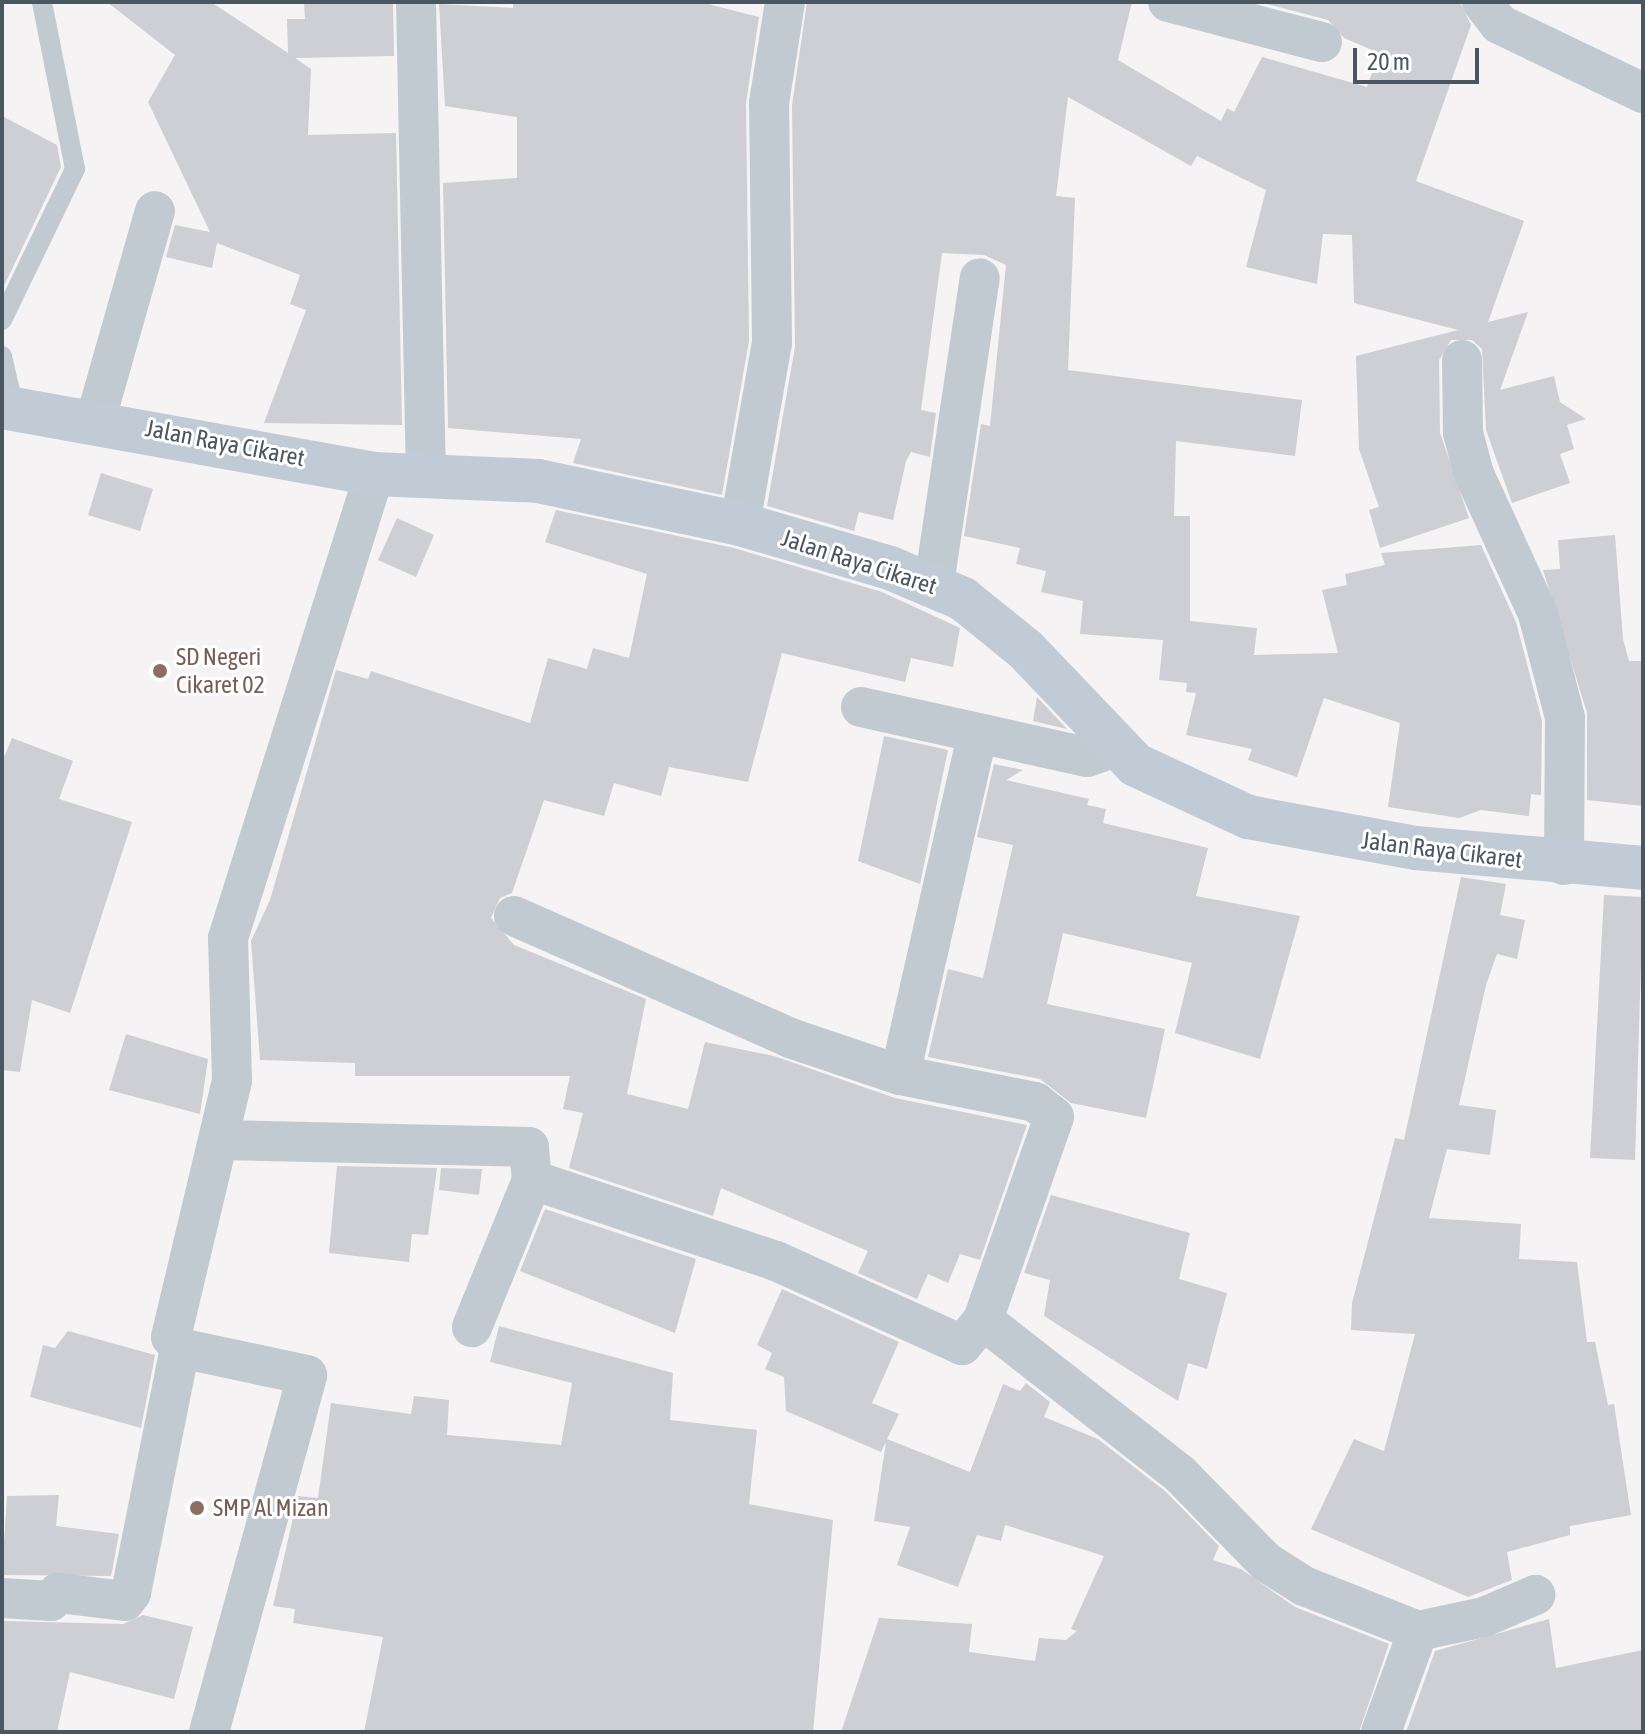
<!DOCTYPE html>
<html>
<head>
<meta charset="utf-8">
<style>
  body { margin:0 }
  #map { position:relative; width:1645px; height:1734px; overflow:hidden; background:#f5f3f3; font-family:"Asap Condensed",sans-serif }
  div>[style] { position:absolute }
  .building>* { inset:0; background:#cdcfd5 }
  .service>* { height:20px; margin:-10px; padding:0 10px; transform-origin:10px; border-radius:10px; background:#c1cad1 }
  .minor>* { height:40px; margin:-20px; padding:0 20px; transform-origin:20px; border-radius:20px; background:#c1cad1 }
  .secondary>* { height:44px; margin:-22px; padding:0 22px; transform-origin:22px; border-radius:22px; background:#c1cbd5 }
  .dots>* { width:22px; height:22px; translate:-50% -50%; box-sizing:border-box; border:4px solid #fff; border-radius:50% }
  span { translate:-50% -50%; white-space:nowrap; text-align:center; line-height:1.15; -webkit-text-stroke:6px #fff; paint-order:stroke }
  .street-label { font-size:24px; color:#4a5660 }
  .education-label { font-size:24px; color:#785e54 }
  .left { translate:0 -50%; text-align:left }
  .frame { position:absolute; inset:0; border:4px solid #4a5660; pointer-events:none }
  .scale { position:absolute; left:1353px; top:48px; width:126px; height:36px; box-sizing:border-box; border:4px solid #4a5660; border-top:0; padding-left:10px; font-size:24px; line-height:28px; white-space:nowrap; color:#4a5660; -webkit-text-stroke:6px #fff; paint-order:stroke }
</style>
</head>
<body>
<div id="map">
  <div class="building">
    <i style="clip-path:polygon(107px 2px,211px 2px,288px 53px,287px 19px,305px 19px,304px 2px,393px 2px,394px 56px,295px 58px,311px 69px,308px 135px,396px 133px,402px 425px,264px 423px,306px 310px,290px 304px,300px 275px,217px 243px,212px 268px,166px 257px,175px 225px,210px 232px,148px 102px,175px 55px)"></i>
    <i style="clip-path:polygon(513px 2px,700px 2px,759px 17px,746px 103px,749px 341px,722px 495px,573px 463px,581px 439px,448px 428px,443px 183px,517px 178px,517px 117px,445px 106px,439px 4px,513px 8px)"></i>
    <i style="clip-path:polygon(807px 2px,1132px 2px,1118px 60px,1221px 121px,1227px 108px,1234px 112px,1262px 57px,1367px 87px,1379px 53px,1344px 38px,1328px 20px,1259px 2px,1460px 2px,1471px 25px,1416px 181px,1524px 221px,1488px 322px,1528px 312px,1500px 390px,1554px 376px,1560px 402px,1586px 419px,1567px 425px,1574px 449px,1560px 454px,1570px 483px,1512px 503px,1486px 430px,1482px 349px,1472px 340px,1451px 340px,1439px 360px,1440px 433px,1469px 518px,1380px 548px,1369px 510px,1379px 507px,1359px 449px,1356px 356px,1458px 330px,1354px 303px,1352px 235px,1323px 234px,1317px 284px,1246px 267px,1266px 190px,1197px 156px,1191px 166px,1068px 97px,1056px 196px,1075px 198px,1068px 370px,1302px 400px,1295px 456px,1176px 441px,1174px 516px,1190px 516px,1190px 621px,1257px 628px,1254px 655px,1338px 653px,1322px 590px,1347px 585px,1345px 574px,1385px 565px,1381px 553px,1481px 545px,1516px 622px,1542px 721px,1541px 795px,1531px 794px,1529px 816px,1481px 810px,1459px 818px,1388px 807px,1400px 723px,1324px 698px,1297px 777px,1248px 760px,1252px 749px,1186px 735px,1196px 693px,1186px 692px,1187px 683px,1159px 680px,1163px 640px,1080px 634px,1083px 601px,1041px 592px,1046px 571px,1016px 564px,1020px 548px,964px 536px,981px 424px,990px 426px,1006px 265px,984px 255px,942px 253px,921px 410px,936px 413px,930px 457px,911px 452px,906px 461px,893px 520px,859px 512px,854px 531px,767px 506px,795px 347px,792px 105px)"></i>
    <i style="clip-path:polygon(2px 116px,57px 145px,61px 167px,2px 290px)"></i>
    <i style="clip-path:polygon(101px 473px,153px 489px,140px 531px,88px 515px)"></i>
    <i style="clip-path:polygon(556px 510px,734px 548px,882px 592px,960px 628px,953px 667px,911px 658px,905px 682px,782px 653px,748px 782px,669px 767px,661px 796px,614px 783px,604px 816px,544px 800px,512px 893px,500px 898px,491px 918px,514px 945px,646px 999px,627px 1094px,688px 1109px,705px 1042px,774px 1056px,895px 1098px,1027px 1125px,980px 1260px,960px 1254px,948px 1283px,928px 1274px,917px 1299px,858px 1273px,868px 1251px,721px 1188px,713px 1216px,569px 1168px,583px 1113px,563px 1109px,570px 1076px,355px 1076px,355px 1063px,260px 1060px,251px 941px,270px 900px,336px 670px,368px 679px,371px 671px,530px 723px,548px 658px,587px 669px,593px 648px,629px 658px,647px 574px,545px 542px)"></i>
    <i style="clip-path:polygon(397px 518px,434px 535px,416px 577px,378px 560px)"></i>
    <i style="clip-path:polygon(1615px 535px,1623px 639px,1629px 661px,1643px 661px,1643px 806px,1587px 800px,1587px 713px,1543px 570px,1560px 569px,1558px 540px)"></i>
    <i style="clip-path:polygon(1037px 697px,1067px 729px,1033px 721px)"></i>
    <i style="clip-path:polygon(884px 736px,948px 750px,920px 884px,858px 861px)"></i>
    <i style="clip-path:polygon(12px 738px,73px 761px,59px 799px,132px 822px,70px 1013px,32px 1000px,20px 1072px,2px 1070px,2px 762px)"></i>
    <i style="clip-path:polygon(994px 764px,1023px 770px,1006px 780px,1089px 799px,1087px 805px,1106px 809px,1103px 823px,1208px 848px,1196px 896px,1300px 916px,1260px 1059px,1175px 1033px,1192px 963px,1063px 933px,1047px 1004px,1165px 1029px,1146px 1118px,1071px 1103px,1040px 1079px,928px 1057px,948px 969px,983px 978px,1013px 845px,977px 837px)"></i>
    <i style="clip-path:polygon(1461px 877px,1506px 884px,1500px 915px,1525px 920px,1517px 959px,1497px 954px,1486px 985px,1459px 1105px,1496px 1110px,1490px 1155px,1447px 1149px,1429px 1218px,1521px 1224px,1519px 1259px,1577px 1262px,1587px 1342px,1595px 1342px,1608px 1405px,1614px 1404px,1631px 1515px,1570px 1526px,1570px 1535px,1507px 1552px,1512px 1580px,1468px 1597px,1311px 1529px,1354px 1439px,1384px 1451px,1415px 1334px,1351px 1330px,1352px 1303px,1395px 1138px,1404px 1140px)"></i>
    <i style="clip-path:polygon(1604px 895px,1643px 897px,1635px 1160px,1590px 1158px)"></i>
    <i style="clip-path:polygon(126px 1034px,208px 1059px,200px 1114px,109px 1090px)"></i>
    <i style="clip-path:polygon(337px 1166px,437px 1168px,428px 1235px,412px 1234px,409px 1262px,329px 1253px)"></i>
    <i style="clip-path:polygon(441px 1168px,482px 1169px,479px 1195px,439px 1190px)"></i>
    <i style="clip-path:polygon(1051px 1195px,1190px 1233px,1179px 1279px,1227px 1293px,1207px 1369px,1188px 1363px,1178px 1401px,1044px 1316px,1050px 1280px,1024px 1273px)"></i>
    <i style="clip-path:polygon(545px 1209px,696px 1259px,675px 1333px,520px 1271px)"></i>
    <i style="clip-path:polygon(782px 1289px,899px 1342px,872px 1403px,899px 1414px,887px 1439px,970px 1472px,1003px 1384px,1020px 1391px,1026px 1383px,1050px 1402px,1044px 1417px,1098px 1439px,1165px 1491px,1219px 1546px,1213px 1560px,1241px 1569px,1295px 1607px,1389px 1644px,1359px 1732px,841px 1732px,879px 1618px,972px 1624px,969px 1652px,1035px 1661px,1039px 1638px,1066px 1640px,1077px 1631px,1071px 1629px,1104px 1556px,1005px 1525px,1001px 1541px,977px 1535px,958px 1587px,897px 1565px,910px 1527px,874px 1521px,886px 1442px,881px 1452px,786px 1411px,784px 1377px,765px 1369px,772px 1353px,757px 1345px)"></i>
    <i style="clip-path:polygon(499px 1326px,673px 1373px,670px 1420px,757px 1430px,749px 1504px,833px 1520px,813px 1732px,364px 1732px,383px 1637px,293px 1623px,295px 1609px,273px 1606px,298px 1496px,318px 1498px,331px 1403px,411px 1414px,414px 1396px,449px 1400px,447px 1435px,561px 1445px,572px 1383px,490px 1362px)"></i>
    <i style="clip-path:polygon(68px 1331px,155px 1355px,141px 1428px,30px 1397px,43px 1345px,55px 1348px)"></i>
    <i style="clip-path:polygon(59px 1495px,56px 1526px,119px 1534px,111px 1576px,2px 1575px,7px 1496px)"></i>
    <i style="clip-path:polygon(143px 1615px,193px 1627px,174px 1699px,70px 1672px,57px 1732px,2px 1732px,2px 1621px,123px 1624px)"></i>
    <i style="clip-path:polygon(1549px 1619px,1556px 1668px,1643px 1650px,1643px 1732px,1406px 1732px,1435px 1651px)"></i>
  </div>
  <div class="service">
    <i style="left:2px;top:320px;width:168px;rotate:-64.2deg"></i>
    <i style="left:75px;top:169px;width:170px;rotate:-101.2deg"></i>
    <i style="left:2px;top:356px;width:49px;rotate:77.1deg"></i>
  </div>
  <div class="minor">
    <i style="left:416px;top:2px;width:474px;rotate:88.8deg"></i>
    <i style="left:1168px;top:2px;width:159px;rotate:14.6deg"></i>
    <i style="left:1482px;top:2px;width:28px;rotate:52deg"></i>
    <i style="left:1499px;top:24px;width:160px;rotate:25.6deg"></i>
    <i style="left:1462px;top:360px;width:73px;rotate:89.2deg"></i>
    <i style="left:1463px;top:433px;width:42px;rotate:75deg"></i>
    <i style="left:1474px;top:474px;width:154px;rotate:65.4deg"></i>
    <i style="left:1538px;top:614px;width:107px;rotate:75.4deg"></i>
    <i style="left:1565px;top:718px;width:147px;rotate:90.4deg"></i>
    <i style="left:96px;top:418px;width:215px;rotate:-74.1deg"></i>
    <i style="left:740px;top:524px;width:184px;rotate:-80deg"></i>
    <i style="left:772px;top:343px;width:240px;rotate:-90.7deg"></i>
    <i style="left:769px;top:103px;width:102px;rotate:-81deg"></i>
    <i style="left:934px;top:584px;width:309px;rotate:-81.5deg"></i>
    <i style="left:861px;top:707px;width:231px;rotate:12.5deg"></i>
    <i style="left:1087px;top:757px;width:31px;rotate:-19deg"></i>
    <i style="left:514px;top:916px;width:302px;rotate:23.8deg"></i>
    <i style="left:790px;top:1038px;width:116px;rotate:18.6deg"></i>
    <i style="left:900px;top:1075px;width:138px;rotate:11.3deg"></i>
    <i style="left:1035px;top:1102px;width:24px;rotate:38deg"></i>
    <i style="left:1054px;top:1117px;width:215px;rotate:109.3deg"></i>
    <i style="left:983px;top:1320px;width:33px;rotate:130deg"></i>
    <i style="left:962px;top:1345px;width:204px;rotate:-155.7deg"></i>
    <i style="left:776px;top:1261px;width:257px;rotate:-161.6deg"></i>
    <i style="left:900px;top:1075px;width:349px;rotate:-77.2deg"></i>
    <i style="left:219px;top:1140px;width:310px;rotate:1.3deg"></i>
    <i style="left:529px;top:1147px;width:33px;rotate:85deg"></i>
    <i style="left:532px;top:1180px;width:159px;rotate:112.2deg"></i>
    <i style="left:983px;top:1320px;width:250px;rotate:38deg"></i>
    <i style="left:1180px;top:1474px;width:123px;rotate:45.7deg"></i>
    <i style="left:1266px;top:1562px;width:45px;rotate:32.3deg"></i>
    <i style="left:1304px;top:1586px;width:123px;rotate:21.5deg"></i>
    <i style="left:1418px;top:1631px;width:108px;rotate:110.1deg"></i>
    <i style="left:2px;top:1598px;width:49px;rotate:3.5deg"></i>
    <i style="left:51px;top:1601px;width:11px;rotate:-49deg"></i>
    <i style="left:58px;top:1593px;width:67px;rotate:6.8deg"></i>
    <i style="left:125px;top:1601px;width:10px;rotate:-53deg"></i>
    <i style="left:131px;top:1593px;width:250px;rotate:-78.7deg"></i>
    <i style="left:1418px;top:1631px;width:67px;rotate:-12deg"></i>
    <i style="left:1484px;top:1617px;width:56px;rotate:-23.3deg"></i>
    <i style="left:209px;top:1732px;width:370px;rotate:-74.6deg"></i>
    <i style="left:307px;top:1375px;width:130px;rotate:-168deg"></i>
    <i style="left:180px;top:1348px;width:14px;rotate:-129deg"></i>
    <i style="left:171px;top:1337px;width:264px;rotate:-76.6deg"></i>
    <i style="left:232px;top:1080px;width:142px;rotate:-91.6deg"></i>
    <i style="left:228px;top:938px;width:486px;rotate:-72.5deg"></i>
  </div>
  <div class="secondary">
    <i style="left:2px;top:407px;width:378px;rotate:10.2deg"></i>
    <i style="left:374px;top:474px;width:164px;rotate:2.4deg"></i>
    <i style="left:538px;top:481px;width:207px;rotate:12deg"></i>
    <i style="left:740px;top:524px;width:156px;rotate:16.3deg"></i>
    <i style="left:890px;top:568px;width:79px;rotate:23deg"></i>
    <i style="left:963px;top:599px;width:81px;rotate:39deg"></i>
    <i style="left:1026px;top:650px;width:159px;rotate:46.3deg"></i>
    <i style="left:1136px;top:765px;width:123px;rotate:24.9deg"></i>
    <i style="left:1248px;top:817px;width:171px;rotate:10.5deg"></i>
    <i style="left:1416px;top:848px;width:228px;rotate:5deg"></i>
  </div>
  <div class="dots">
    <i style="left:160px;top:671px;background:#8d6e63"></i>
    <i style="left:197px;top:1508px;background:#8d6e63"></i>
  </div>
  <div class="street-label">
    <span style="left:225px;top:443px;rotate:11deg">Jalan Raya Cikaret</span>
    <span style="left:859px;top:562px;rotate:18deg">Jalan Raya Cikaret</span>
    <span style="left:1442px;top:850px;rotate:7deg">Jalan Raya Cikaret</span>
  </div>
  <div class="education-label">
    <span class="left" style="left:176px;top:671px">SD Negeri<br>Cikaret 02</span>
    <span class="left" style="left:213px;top:1508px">SMP Al Mizan</span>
  </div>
  <div class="frame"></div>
  <div class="scale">20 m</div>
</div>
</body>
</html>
